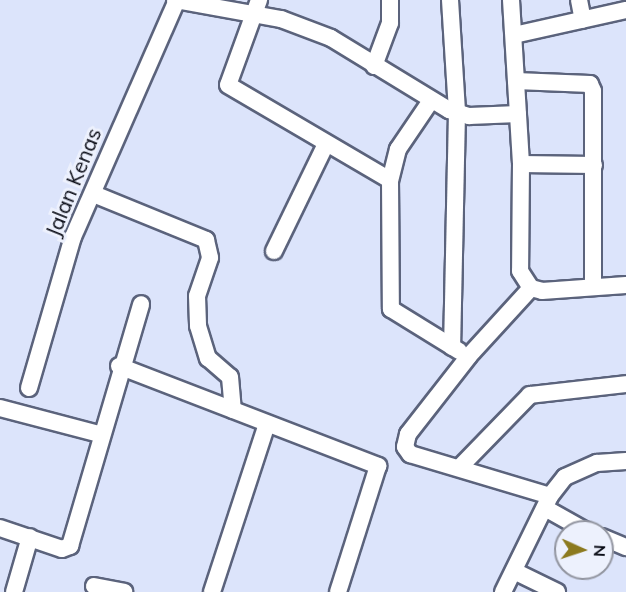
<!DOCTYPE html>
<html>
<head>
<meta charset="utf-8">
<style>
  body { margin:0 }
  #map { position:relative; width:626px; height:592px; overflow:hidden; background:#dce4fb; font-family:Mulish,sans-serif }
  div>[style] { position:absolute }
  .roads { filter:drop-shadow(2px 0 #5b637c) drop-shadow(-2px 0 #5b637c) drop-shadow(0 2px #5b637c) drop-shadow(0 -2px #5b637c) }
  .minor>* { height:16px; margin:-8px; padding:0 8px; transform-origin:8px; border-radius:8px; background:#fff }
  span { translate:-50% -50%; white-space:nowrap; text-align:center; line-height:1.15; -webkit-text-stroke:6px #edf1fd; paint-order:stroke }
  .street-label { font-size:21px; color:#090b15 }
  .north { position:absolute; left:554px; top:520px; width:60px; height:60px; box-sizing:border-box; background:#edf1fd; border:2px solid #9295a0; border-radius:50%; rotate:93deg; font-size:16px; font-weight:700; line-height:24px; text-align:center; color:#090b15 }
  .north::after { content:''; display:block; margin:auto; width:21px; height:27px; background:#8c7a1f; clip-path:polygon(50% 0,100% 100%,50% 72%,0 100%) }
</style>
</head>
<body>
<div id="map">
  <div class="roads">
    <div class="minor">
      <i style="left:175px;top:0;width:108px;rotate:10.2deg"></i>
      <i style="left:281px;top:19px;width:53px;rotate:20.8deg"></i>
      <i style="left:331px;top:38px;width:138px;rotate:31.4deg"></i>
      <i style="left:449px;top:110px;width:21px;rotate:17deg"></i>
      <i style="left:469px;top:116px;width:49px;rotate:-2.3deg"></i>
      <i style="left:259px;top:0;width:90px;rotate:110deg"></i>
      <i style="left:228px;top:85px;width:188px;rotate:30.4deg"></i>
      <i style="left:450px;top:0;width:112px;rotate:86.4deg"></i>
      <i style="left:457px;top:112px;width:235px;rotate:91.2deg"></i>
      <i style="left:511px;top:0;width:164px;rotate:86.5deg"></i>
      <i style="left:521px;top:164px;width:107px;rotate:90.5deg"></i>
      <i style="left:520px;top:271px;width:20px;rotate:57deg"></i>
      <i style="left:531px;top:288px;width:11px;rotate:15deg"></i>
      <i style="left:542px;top:291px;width:84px;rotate:-4.1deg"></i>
      <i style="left:579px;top:0;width:20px;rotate:79deg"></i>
      <i style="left:514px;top:35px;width:115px;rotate:-12.6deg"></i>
      <i style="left:374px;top:66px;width:46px;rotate:-69.6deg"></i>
      <i style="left:390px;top:23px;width:23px;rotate:-90deg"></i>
      <i style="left:516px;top:81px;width:74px;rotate:2.3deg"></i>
      <i style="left:590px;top:84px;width:8px;rotate:67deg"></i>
      <i style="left:593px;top:91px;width:196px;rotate:90deg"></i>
      <i style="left:430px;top:102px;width:57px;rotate:124.2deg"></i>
      <i style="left:398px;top:149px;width:32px;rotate:104deg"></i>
      <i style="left:390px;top:180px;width:129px;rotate:89.6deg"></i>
      <i style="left:391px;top:309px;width:80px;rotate:31.7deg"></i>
      <i style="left:521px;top:164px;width:73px;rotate:0.8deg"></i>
      <i style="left:96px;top:195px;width:119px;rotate:22.2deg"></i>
      <i style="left:206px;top:240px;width:18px;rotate:77deg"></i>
      <i style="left:210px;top:258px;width:40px;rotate:108.9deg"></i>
      <i style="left:197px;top:296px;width:30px;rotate:88deg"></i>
      <i style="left:198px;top:326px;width:34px;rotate:73deg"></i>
      <i style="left:208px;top:358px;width:29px;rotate:41deg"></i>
      <i style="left:230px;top:377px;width:33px;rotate:85deg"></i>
      <i style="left:274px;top:251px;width:119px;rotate:-64.1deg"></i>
      <i style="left:531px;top:288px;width:92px;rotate:132.4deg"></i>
      <i style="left:469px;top:356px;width:99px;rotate:128deg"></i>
      <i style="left:408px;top:434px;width:13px;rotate:103deg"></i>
      <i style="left:405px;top:447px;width:9px;rotate:54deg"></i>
      <i style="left:410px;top:454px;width:146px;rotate:16.7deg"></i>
      <i style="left:119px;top:366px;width:278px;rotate:21.1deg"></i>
      <i style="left:378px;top:466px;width:132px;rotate:107.6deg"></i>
      <i style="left:29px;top:388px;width:157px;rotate:-73.8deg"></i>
      <i style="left:73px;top:237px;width:259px;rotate:-66.3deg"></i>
      <i style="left:0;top:408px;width:102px;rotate:14.7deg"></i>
      <i style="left:459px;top:468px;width:102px;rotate:-45.8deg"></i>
      <i style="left:530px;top:395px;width:97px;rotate:-6.5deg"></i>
      <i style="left:545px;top:508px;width:49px;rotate:29.2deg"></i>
      <i style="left:0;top:528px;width:65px;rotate:18.7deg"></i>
      <i style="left:62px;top:549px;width:9px;rotate:-21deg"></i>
      <i style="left:70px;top:546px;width:252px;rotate:-73.6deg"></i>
      <i style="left:602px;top:537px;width:26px;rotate:23deg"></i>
      <i style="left:514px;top:571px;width:48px;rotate:26deg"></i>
      <i style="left:94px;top:586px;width:31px;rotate:11deg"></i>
      <i style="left:14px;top:592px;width:57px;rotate:-73.8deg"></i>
      <i style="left:212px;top:592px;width:177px;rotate:-71.9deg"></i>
      <i style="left:503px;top:592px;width:107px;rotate:-63.9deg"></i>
      <i style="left:550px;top:496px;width:24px;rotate:-52deg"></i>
      <i style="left:565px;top:477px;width:35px;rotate:-24deg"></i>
      <i style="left:597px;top:463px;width:29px;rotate:-4deg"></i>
    </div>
  </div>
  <div class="street-label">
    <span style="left:73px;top:182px;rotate:-68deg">Jalan Kenas</span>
  </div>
  <div class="north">N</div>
</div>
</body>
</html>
